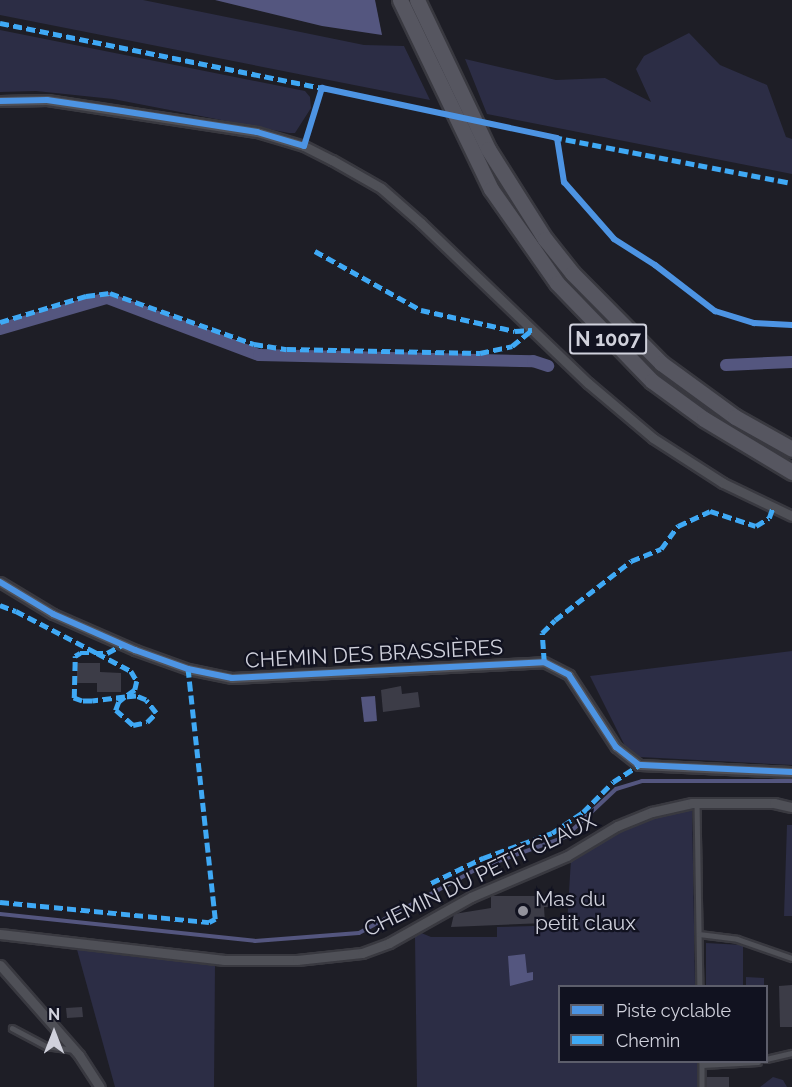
<!DOCTYPE html>
<html>
<head>
<meta charset="utf-8">
<style>
  body { margin:0 }
  #map { position:relative; width:792px; height:1087px; overflow:hidden; background:#1e1e26; font-family:Raleway,sans-serif }
  div>[style] { position:absolute }
  .green>* { inset:0; background:#2c2d45 }
  .water>* { inset:0; background:#54567f }
  .stream>* { height:4px; margin:-2px; padding:0 2px; transform-origin:2px; border-radius:2px; background:#54567f }
  .canal>* { height:12px; margin:-6px; padding:0 6px; transform-origin:6px; border-radius:6px; background:#54567f }
  .building>* { inset:0; background:#3c3c47 }
  .roads { filter:drop-shadow(2px 0 #393940) drop-shadow(-2px 0 #393940) drop-shadow(0 2px #393940) drop-shadow(0 -2px #393940) }
  .service>* { height:4.5px; margin:-2.25px; padding:0 2.25px; transform-origin:2.25px; border-radius:2.25px; background:#4f5057 }
  .minor>* { height:9px; margin:-4.5px; padding:0 4.5px; transform-origin:4.5px; border-radius:4.5px; background:#4f5057 }
  .trunk>* { height:15px; margin:-7.5px; padding:0 7.5px; transform-origin:7.5px; border-radius:7.5px; background:#565660 }
  .quiet>* { height:4.5px; margin-top:-2.25px; transform-origin:0; background:repeating-linear-gradient(90deg,#3fa9f5 0 9px,transparent 0 13.5px) }
  .cycleway>* { height:6px; margin:-3px; padding:0 3px; transform-origin:3px; border-radius:3px; background:#4d94e3 }
  .dots>* { width:16px; height:16px; translate:-50% -50%; box-sizing:border-box; border:3px solid #111220; border-radius:50% }
  span { translate:-50% -50%; white-space:nowrap; text-align:center; line-height:1.15; -webkit-text-stroke:4.5px #111220; paint-order:stroke }
  .shield-label span { padding:2px 4px; background:#111220; border:2px solid; border-radius:4px; -webkit-text-stroke-width:0 }
  .shield-label { font-size:20px; color:#d0d1dc; font-weight:700 }
  .street-label { font-size:21px; color:#d0d1dc }
  .poi-label { font-size:21px; color:#d0d1dc }
  .left { translate:0 -50%; text-align:left }
  .legend { position:absolute; left:558px; top:985px; width:210px; height:78px; box-sizing:border-box; background:#111220; border:2px solid #5d5e6b; margin:0; padding:8px 10px; list-style:none; font-size:18px; color:#d0d1dc }
  .legend li { display:flex; align-items:center; gap:12px; height:30px }
  .legend b { width:30px; border:2px solid #5d5e6b }
  .north { position:absolute; left:24px; top:1003px; width:60px; height:60px; -webkit-text-stroke:4px #111220; paint-order:stroke; rotate:0deg; font-size:16px; font-weight:700; line-height:24px; text-align:center; color:#d0d1dc }
  .north::after { content:''; display:block; margin:auto; width:21px; height:27px; background:#d0d1dc; clip-path:polygon(50% 0,100% 100%,50% 72%,0 100%) }
</style>
</head>
<body>
<div id="map">
  <div class="green">
    <i style="clip-path:polygon(0 0,143px 0,364px 45px,404px 46px,430px 100px,0 15px)"></i>
    <i style="clip-path:polygon(0 30px,305px 91px,310px 97px,311px 108px,295px 133px,289px 133px,113px 99px,36px 91px,0 92px)"></i>
    <i style="clip-path:polygon(689px 33px,720px 65px,767px 85px,786px 137px,792px 139px,792px 174px,487px 114px,465px 59px,556px 80px,605px 78px,651px 102px,636px 69px,644px 56px)"></i>
    <i style="clip-path:polygon(792px 651px,792px 765px,640px 757px,626px 748px,590px 676px)"></i>
    <i style="clip-path:polygon(692px 805px,695px 986px,560px 986px,560px 1062px,697px 1062px,697px 1087px,417px 1087px,415px 937px,419px 932px,431px 937px,497px 937px,497px 927px,567px 925px,571px 859px,618px 829px,654px 814px)"></i>
    <i style="clip-path:polygon(787px 825px,792px 825px,792px 916px,784px 916px)"></i>
    <i style="clip-path:polygon(706px 943px,743px 945px,743px 986px,706px 986px)"></i>
    <i style="clip-path:polygon(76px 946px,215px 965px,214px 1087px,115px 1087px)"></i>
    <i style="clip-path:polygon(746px 977px,764px 978px,764px 986px,746px 986px)"></i>
    <i style="clip-path:polygon(773px 1077px,783px 1080px,787px 1087px,760px 1087px)"></i>
  </div>
  <div class="water">
    <i style="clip-path:polygon(215px 0,375px 0,382px 35px,322px 26px)"></i>
    <i style="clip-path:polygon(375px 696px,377px 721px,364px 722px,361px 697px)"></i>
    <i style="clip-path:polygon(525px 954px,527px 973px,533px 972px,533px 980px,510px 986px,508px 956px)"></i>
  </div>
  <div class="stream">
    <i style="left:0;top:914px;width:256px;rotate:6deg"></i>
    <i style="left:255px;top:941px;width:104px;rotate:-4.4deg"></i>
    <i style="left:359px;top:933px;width:134px;rotate:-28.5deg"></i>
    <i style="left:477px;top:869px;width:94px;rotate:-20deg"></i>
    <i style="left:565px;top:837px;width:70px;rotate:-43.3deg"></i>
    <i style="left:616px;top:789px;width:27px;rotate:-17deg"></i>
    <i style="left:642px;top:781px;width:150px"></i>
  </div>
  <div class="canal">
    <i style="left:0;top:329px;width:111px;rotate:-16.2deg"></i>
    <i style="left:107px;top:298px;width:162px;rotate:20.6deg"></i>
    <i style="left:259px;top:355px;width:274px;rotate:1.3deg"></i>
    <i style="left:533px;top:361px;width:16px;rotate:18deg"></i>
    <i style="left:726px;top:365px;width:66px;rotate:-2.6deg"></i>
  </div>
  <div class="building">
    <i style="clip-path:polygon(77px 663px,100px 663px,100px 672px,121px 673px,121px 692px,97px 692px,97px 683px,77px 683px)"></i>
    <i style="clip-path:polygon(401px 686px,402px 694px,418px 692px,420px 707px,383px 712px,381px 690px)"></i>
    <i style="clip-path:polygon(491px 896px,549px 896px,549px 907px,544px 907px,545px 923px,451px 927px,454px 914px,491px 908px)"></i>
    <i style="clip-path:polygon(792px 985px,792px 1027px,780px 1027px,779px 986px)"></i>
    <i style="clip-path:polygon(82px 1007px,83px 1017px,67px 1018px,66px 1008px)"></i>
    <i style="clip-path:polygon(706px 1077px,729px 1077px,729px 1087px,706px 1087px)"></i>
  </div>
  <div class="roads">
    <div class="service">
      <i style="left:697px;top:803px;width:183px;rotate:89.1deg"></i>
      <i style="left:699px;top:934px;width:38px;rotate:7deg"></i>
      <i style="left:737px;top:939px;width:58px;rotate:19.1deg"></i>
      <i style="left:12px;top:1028px;width:38px;rotate:28deg"></i>
      <i style="left:46px;top:1046px;width:28px;rotate:8deg"></i>
      <i style="left:766px;top:1059px;width:27px;rotate:-13deg"></i>
      <i style="left:702px;top:1063px;width:24px;rotate:90deg"></i>
      <i style="left:702px;top:1065px;width:56px;rotate:-3.1deg"></i>
    </div>
    <div class="minor">
      <i style="left:0;top:101px;width:47px;rotate:-1.2deg"></i>
      <i style="left:47px;top:100px;width:212px;rotate:8.7deg"></i>
      <i style="left:257px;top:132px;width:49px;rotate:16.6deg"></i>
      <i style="left:304px;top:146px;width:31px;rotate:27deg"></i>
      <i style="left:332px;top:160px;width:56px;rotate:29.7deg"></i>
      <i style="left:381px;top:188px;width:53px;rotate:41.2deg"></i>
      <i style="left:421px;top:223px;width:231px;rotate:43.8deg"></i>
      <i style="left:588px;top:383px;width:85px;rotate:40.2deg"></i>
      <i style="left:653px;top:438px;width:83px;rotate:32.7deg"></i>
      <i style="left:723px;top:483px;width:76px;rotate:25.6deg"></i>
      <i style="left:0;top:582px;width:62px;rotate:31.1deg"></i>
      <i style="left:53px;top:614px;width:90px;rotate:23.7deg"></i>
      <i style="left:135px;top:650px;width:56px;rotate:19.7deg"></i>
      <i style="left:188px;top:669px;width:45px;rotate:11.6deg"></i>
      <i style="left:232px;top:678px;width:312px;rotate:-2.9deg"></i>
      <i style="left:544px;top:662px;width:28px;rotate:27deg"></i>
      <i style="left:569px;top:675px;width:86px;rotate:56.9deg"></i>
      <i style="left:616px;top:747px;width:29px;rotate:38deg"></i>
      <i style="left:639px;top:765px;width:153px;rotate:2.6deg"></i>
      <i style="left:0;top:934px;width:226px;rotate:6.6deg"></i>
      <i style="left:224px;top:960px;width:73px"></i>
      <i style="left:297px;top:960px;width:65px;rotate:-6.1deg"></i>
      <i style="left:362px;top:953px;width:29px;rotate:-20deg"></i>
      <i style="left:389px;top:943px;width:94px;rotate:-29.3deg"></i>
      <i style="left:471px;top:897px;width:104px;rotate:-23.1deg"></i>
      <i style="left:567px;top:856px;width:58px;rotate:-31deg"></i>
      <i style="left:617px;top:826px;width:38px;rotate:-22deg"></i>
      <i style="left:652px;top:812px;width:41px;rotate:-12.7deg"></i>
      <i style="left:692px;top:803px;width:82px"></i>
      <i style="left:774px;top:803px;width:18px;rotate:13deg"></i>
      <i style="left:0;top:965px;width:120px;rotate:48.7deg"></i>
      <i style="left:79px;top:1055px;width:38px;rotate:57deg"></i>
    </div>
    <div class="trunk">
      <i style="left:400px;top:0;width:210px;rotate:64.3deg"></i>
      <i style="left:491px;top:189px;width:115px;rotate:54.9deg"></i>
      <i style="left:557px;top:283px;width:136px;rotate:45.9deg"></i>
      <i style="left:652px;top:381px;width:64px;rotate:36.2deg"></i>
      <i style="left:704px;top:419px;width:103px;rotate:31.1deg"></i>
      <i style="left:417px;top:0;width:165px;rotate:64.5deg"></i>
      <i style="left:488px;top:149px;width:107px;rotate:57.7deg"></i>
      <i style="left:545px;top:239px;width:43px;rotate:51.5deg"></i>
      <i style="left:572px;top:273px;width:127px;rotate:45.3deg"></i>
      <i style="left:661px;top:363px;width:92px;rotate:36.1deg"></i>
      <i style="left:735px;top:417px;width:65px;rotate:29.3deg"></i>
    </div>
  </div>
  <div class="quiet">
    <i style="left:0;top:23px;width:334px;rotate:11.4deg"></i>
    <i style="left:553px;top:137px;width:243px;rotate:10.9deg"></i>
    <i style="left:315px;top:251px;width:121px;rotate:29.1deg"></i>
    <i style="left:421px;top:310px;width:96px;rotate:12.6deg"></i>
    <i style="left:515px;top:331px;width:17px;rotate:-3deg"></i>
    <i style="left:0;top:322px;width:90px;rotate:-16.8deg"></i>
    <i style="left:86px;top:296px;width:24px;rotate:-7deg"></i>
    <i style="left:110px;top:293px;width:153px;rotate:19.5deg"></i>
    <i style="left:254px;top:344px;width:33px;rotate:9deg"></i>
    <i style="left:287px;top:349px;width:193px;rotate:1.2deg"></i>
    <i style="left:480px;top:353px;width:33px;rotate:-12deg"></i>
    <i style="left:512px;top:346px;width:26px;rotate:-39deg"></i>
    <i style="left:0;top:605px;width:17px;rotate:21deg"></i>
    <i style="left:16px;top:611px;width:91px;rotate:27.4deg"></i>
    <i style="left:97px;top:653px;width:38px;rotate:28deg"></i>
    <i style="left:131px;top:671px;width:12px;rotate:59deg"></i>
    <i style="left:137px;top:681px;width:9px;rotate:103deg"></i>
    <i style="left:135px;top:690px;width:12px;rotate:145deg"></i>
    <i style="left:125px;top:697px;width:8px;rotate:140deg"></i>
    <i style="left:119px;top:702px;width:9px;rotate:111deg"></i>
    <i style="left:116px;top:710px;width:23px;rotate:41deg"></i>
    <i style="left:133px;top:725px;width:14px;rotate:-12deg"></i>
    <i style="left:147px;top:722px;width:13px;rotate:-45deg"></i>
    <i style="left:156px;top:713px;width:16px;rotate:-128deg"></i>
    <i style="left:146px;top:700px;width:11px;rotate:-158deg"></i>
    <i style="left:136px;top:696px;width:11px;rotate:175deg"></i>
    <i style="left:125px;top:697px;width:33px;rotate:173deg"></i>
    <i style="left:92px;top:701px;width:10px;rotate:180deg"></i>
    <i style="left:82px;top:701px;width:9px;rotate:-159deg"></i>
    <i style="left:74px;top:698px;width:42px;rotate:-88.6deg"></i>
    <i style="left:75px;top:656px;width:6px;rotate:-31deg"></i>
    <i style="left:80px;top:653px;width:27px"></i>
    <i style="left:107px;top:653px;width:17px;rotate:-28deg"></i>
    <i style="left:544px;top:662px;width:29px;rotate:-94deg"></i>
    <i style="left:542px;top:633px;width:18px;rotate:-45deg"></i>
    <i style="left:555px;top:620px;width:96px;rotate:-37.8deg"></i>
    <i style="left:631px;top:561px;width:32px;rotate:-22deg"></i>
    <i style="left:661px;top:549px;width:29px;rotate:-54deg"></i>
    <i style="left:678px;top:526px;width:35px;rotate:-25deg"></i>
    <i style="left:710px;top:511px;width:48px;rotate:18.1deg"></i>
    <i style="left:756px;top:526px;width:15px;rotate:-32deg"></i>
    <i style="left:769px;top:518px;width:12px;rotate:-70deg"></i>
    <i style="left:431px;top:883px;width:58px;rotate:-25.7deg"></i>
    <i style="left:483px;top:858px;width:73px;rotate:-19.9deg"></i>
    <i style="left:552px;top:833px;width:37px;rotate:-34deg"></i>
    <i style="left:583px;top:812px;width:42px;rotate:-45deg"></i>
    <i style="left:613px;top:782px;width:31px;rotate:-33deg"></i>
    <i style="left:0;top:902px;width:210px;rotate:5.5deg"></i>
    <i style="left:209px;top:922px;width:7px;rotate:-27deg"></i>
    <i style="left:215px;top:919px;width:251px;rotate:-96.2deg"></i>
  </div>
  <div class="cycleway">
    <i style="left:0;top:101px;width:47px;rotate:-1.2deg"></i>
    <i style="left:47px;top:100px;width:76px;rotate:8.3deg"></i>
    <i style="left:122px;top:111px;width:137px;rotate:8.8deg"></i>
    <i style="left:257px;top:132px;width:49px;rotate:16.6deg"></i>
    <i style="left:304px;top:146px;width:61px;rotate:-72.8deg"></i>
    <i style="left:322px;top:88px;width:240px;rotate:12deg"></i>
    <i style="left:557px;top:138px;width:45px;rotate:81deg"></i>
    <i style="left:564px;top:182px;width:76px;rotate:48.7deg"></i>
    <i style="left:614px;top:239px;width:49px;rotate:32.4deg"></i>
    <i style="left:655px;top:265px;width:76px;rotate:37.5deg"></i>
    <i style="left:715px;top:311px;width:41px;rotate:17.1deg"></i>
    <i style="left:754px;top:323px;width:38px;rotate:3deg"></i>
    <i style="left:0;top:582px;width:62px;rotate:31.1deg"></i>
    <i style="left:53px;top:614px;width:90px;rotate:23.7deg"></i>
    <i style="left:135px;top:650px;width:56px;rotate:19.7deg"></i>
    <i style="left:188px;top:669px;width:45px;rotate:11.6deg"></i>
    <i style="left:232px;top:678px;width:312px;rotate:-2.9deg"></i>
    <i style="left:544px;top:662px;width:28px;rotate:27deg"></i>
    <i style="left:569px;top:675px;width:86px;rotate:56.9deg"></i>
    <i style="left:616px;top:747px;width:29px;rotate:38deg"></i>
    <i style="left:639px;top:765px;width:153px;rotate:2.6deg"></i>
  </div>
  <div class="dots">
    <i style="left:523px;top:911px;background:#92929c"></i>
  </div>
  <div class="shield-label">
    <span style="left:608px;top:339px">N 1007</span>
  </div>
  <div class="street-label">
    <span style="left:374px;top:654px;rotate:-3deg">CHEMIN DES BRASSIÈRES</span>
    <span style="left:480px;top:875px;rotate:-26deg">CHEMIN DU PETIT CLAUX</span>
  </div>
  <div class="poi-label">
    <span class="left" style="left:535px;top:911px">Mas du<br>petit claux</span>
  </div>
  <ul class="legend">
  <li><b style="height:8px;background:#4d94e3"></b>Piste cyclable</li>
  <li><b style="height:8px;background:#3fa9f5"></b>Chemin</li>
  </ul>
  <div class="north">N</div>
</div>
</body>
</html>
